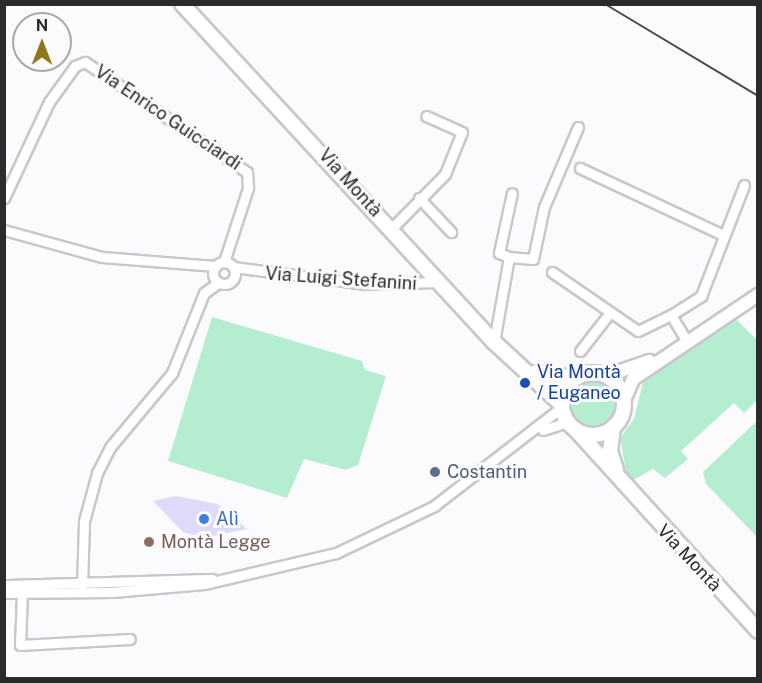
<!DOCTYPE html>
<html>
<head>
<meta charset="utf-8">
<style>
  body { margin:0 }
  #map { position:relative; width:762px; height:683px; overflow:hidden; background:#fbfbfe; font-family:"Public Sans",sans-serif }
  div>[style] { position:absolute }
  .green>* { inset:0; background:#b4edd0 }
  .round { border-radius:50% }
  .building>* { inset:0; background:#dddafa }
  .roads { filter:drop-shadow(2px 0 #c8c7cd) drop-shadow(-2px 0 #c8c7cd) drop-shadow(0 2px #c8c7cd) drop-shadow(0 -2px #c8c7cd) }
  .minor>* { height:9px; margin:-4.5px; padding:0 4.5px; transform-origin:4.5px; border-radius:4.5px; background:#fff }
  .minor>.ring { margin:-4.5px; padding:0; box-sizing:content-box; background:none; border:9px solid #fff; border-radius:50% }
  .tertiary>* { height:12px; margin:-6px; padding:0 6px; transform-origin:6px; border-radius:6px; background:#fff }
  .secondary>* { height:14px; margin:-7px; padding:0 7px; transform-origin:7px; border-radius:7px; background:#fff }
  .secondary>.ring { margin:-7px; padding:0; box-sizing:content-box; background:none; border:14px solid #fff; border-radius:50% }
  .rail>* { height:2px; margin:-1px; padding:0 1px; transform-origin:1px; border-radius:1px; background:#49494b }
  .dots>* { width:16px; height:16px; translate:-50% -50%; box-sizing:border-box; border:3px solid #fbfbfe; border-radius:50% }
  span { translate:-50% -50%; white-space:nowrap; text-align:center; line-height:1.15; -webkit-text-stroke:6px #fbfbfe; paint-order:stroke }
  .street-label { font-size:18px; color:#2b2b2d }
  .transit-label { font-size:18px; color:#164399 }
  .left { translate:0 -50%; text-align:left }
  .service-label { font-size:18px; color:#4e5e75 }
  .shop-label { font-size:18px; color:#366cbe }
  .education-label { font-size:18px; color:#785e54 }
  .frame { position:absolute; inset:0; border:6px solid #2b2b2d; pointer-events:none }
  .north { position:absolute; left:12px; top:12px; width:60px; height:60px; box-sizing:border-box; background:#fbfbfe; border:2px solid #a8a8aa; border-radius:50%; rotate:0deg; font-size:16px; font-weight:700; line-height:24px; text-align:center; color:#2b2b2d }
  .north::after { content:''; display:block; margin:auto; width:21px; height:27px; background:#91761c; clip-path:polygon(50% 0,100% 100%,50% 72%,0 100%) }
</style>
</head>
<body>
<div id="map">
  <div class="green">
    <i style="clip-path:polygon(212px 317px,362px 361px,365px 370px,386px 376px,358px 465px,346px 470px,304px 459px,287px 498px,168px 461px)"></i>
    <i style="clip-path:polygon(737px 320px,757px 340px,757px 400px,744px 413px,734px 403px,681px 451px,688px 459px,665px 478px,653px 469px,628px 483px,620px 438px,634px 419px,644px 378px)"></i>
    <i class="round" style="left:569px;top:380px;width:48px;height:48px"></i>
    <i style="clip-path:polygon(757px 421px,757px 537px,706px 484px,703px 472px)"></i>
  </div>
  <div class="building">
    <i style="clip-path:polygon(176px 496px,217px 504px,247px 529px,203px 538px,183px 532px,153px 501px)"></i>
  </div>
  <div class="roads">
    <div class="minor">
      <i style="left:580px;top:168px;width:158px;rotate:25.1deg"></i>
      <i style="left:4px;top:198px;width:106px;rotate:-64.9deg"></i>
      <i style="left:49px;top:102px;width:44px;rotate:-54.2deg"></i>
      <i style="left:75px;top:66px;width:11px;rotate:-22deg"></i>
      <i style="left:85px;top:62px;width:196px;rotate:34.2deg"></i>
      <i style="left:247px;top:172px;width:16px;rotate:86deg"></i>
      <i style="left:248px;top:188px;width:78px;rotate:108deg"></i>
      <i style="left:419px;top:198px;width:47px;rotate:46.7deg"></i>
      <i style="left:391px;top:229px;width:77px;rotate:-45.5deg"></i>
      <i style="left:445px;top:174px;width:45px;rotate:-68deg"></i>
      <i style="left:462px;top:132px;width:39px;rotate:-156deg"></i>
      <i style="left:4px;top:230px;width:102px;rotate:15.4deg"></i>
      <i style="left:102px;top:257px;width:113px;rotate:4.6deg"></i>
      <i style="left:509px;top:257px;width:11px;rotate:-158deg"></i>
      <i style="left:499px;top:253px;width:61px;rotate:-77.8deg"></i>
      <i class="ring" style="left:213px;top:262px;width:13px;height:13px"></i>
      <i style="left:233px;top:267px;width:134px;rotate:7.3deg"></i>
      <i style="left:366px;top:284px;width:72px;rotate:-1.6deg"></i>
      <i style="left:552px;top:272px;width:104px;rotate:34.5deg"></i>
      <i style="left:638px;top:331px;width:37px;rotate:-26deg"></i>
      <i style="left:671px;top:315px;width:29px;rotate:59deg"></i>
      <i style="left:671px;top:315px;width:36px;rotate:-32deg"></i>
      <i style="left:701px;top:296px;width:119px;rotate:-68.8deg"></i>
      <i style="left:494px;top:342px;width:86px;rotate:-80deg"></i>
      <i style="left:509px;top:257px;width:24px;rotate:5deg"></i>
      <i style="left:533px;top:259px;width:53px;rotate:-78.1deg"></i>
      <i style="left:544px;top:207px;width:87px;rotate:-67deg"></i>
      <i style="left:580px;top:351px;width:46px;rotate:-52.1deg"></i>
      <i style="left:543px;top:430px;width:26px;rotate:-18deg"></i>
      <i style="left:4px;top:585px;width:208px;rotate:-1.7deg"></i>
      <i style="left:82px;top:586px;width:65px;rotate:-88.2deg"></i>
      <i style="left:84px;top:521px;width:50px;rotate:-74.8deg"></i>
      <i style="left:97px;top:473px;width:30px;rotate:-63deg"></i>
      <i style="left:111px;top:446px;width:95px;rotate:-50.1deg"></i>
      <i style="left:172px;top:373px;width:86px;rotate:-68.2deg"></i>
      <i style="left:204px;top:293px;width:17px;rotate:-36deg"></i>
      <i style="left:4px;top:593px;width:109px;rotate:-0.5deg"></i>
      <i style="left:113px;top:592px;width:91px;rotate:-5deg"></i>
      <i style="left:204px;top:584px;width:136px;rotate:-13.2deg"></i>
      <i style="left:336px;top:553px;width:109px;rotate:-25.6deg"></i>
      <i style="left:434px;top:506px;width:162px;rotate:-37.7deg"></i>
      <i style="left:22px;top:593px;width:52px;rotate:92.2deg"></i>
      <i style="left:20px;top:645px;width:110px;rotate:-3.1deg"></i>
    </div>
    <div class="tertiary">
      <i style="left:606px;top:376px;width:46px;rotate:-19.2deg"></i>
      <i style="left:623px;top:403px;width:26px;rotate:-67deg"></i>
      <i style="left:633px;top:379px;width:151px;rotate:-33.9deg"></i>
    </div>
    <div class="secondary">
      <i style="left:182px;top:4px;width:460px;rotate:47.3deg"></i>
      <i style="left:494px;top:342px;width:93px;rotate:42.8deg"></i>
      <i style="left:534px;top:373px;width:42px;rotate:6.8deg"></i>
      <i class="ring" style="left:562px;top:373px;width:48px;height:48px"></i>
      <i style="left:613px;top:427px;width:24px;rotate:97deg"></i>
      <i style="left:610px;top:451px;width:20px;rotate:72deg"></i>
      <i style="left:576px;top:430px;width:271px;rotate:47.8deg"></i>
    </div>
  </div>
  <div class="rail">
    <i style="left:605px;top:4px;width:179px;rotate:31deg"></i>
  </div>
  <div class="dots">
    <i style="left:525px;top:383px;background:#1a4fb4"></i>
    <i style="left:435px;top:472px;background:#5c6f8a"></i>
    <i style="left:204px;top:519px;background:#3f7fe0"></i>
    <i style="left:149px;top:542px;background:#8d6e63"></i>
  </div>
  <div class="street-label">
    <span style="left:168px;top:118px;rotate:34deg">Via Enrico Guicciardi</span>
    <span style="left:350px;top:183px;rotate:48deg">Via Montà</span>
    <span style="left:341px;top:279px;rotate:4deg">Via Luigi Stefanini</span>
    <span style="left:689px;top:558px;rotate:47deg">Via Montà</span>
  </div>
  <div class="transit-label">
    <span class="left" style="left:537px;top:383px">Via Montà<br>/ Euganeo</span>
  </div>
  <div class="service-label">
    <span class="left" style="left:447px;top:472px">Costantin</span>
  </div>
  <div class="shop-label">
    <span class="left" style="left:216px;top:519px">Alì</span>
  </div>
  <div class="education-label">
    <span class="left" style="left:161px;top:542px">Montà Legge</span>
  </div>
  <div class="frame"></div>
  <div class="north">N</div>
</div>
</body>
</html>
